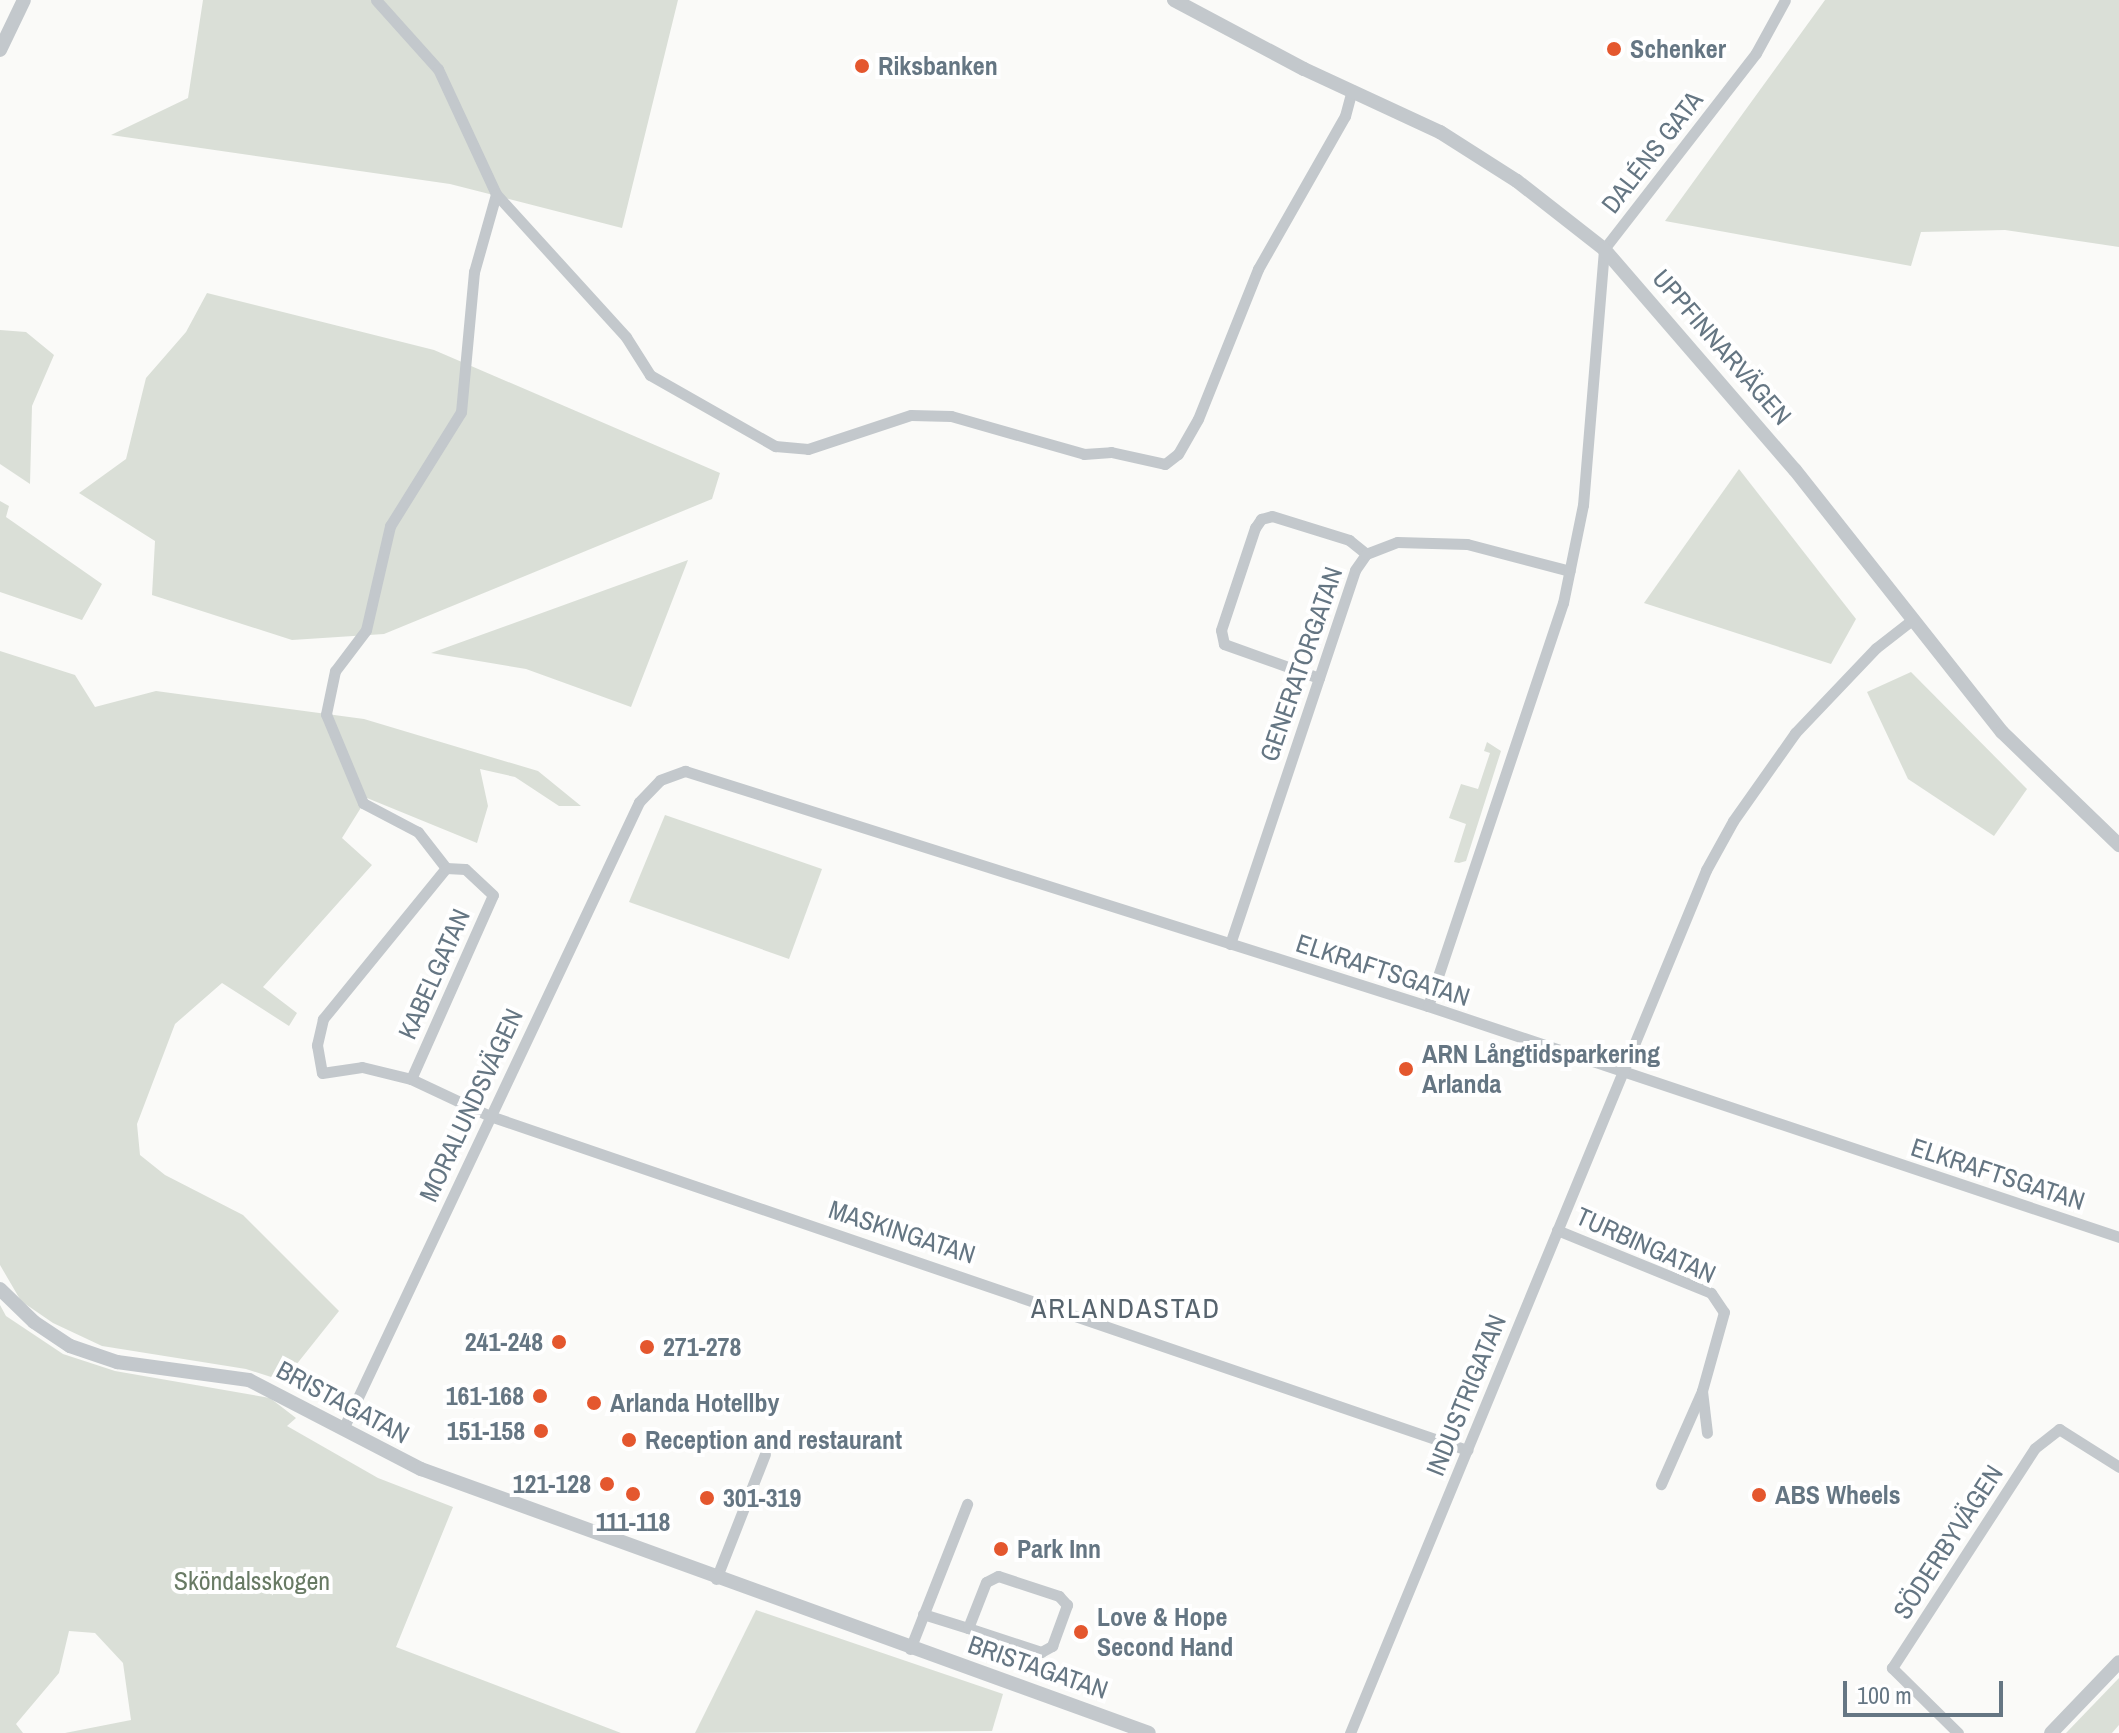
<!DOCTYPE html>
<html>
<head>
<meta charset="utf-8">
<style>
  body { margin:0 }
  #map { position:relative; width:2119px; height:1733px; overflow:hidden; background:#fafaf8; font-family:"Archivo Narrow",sans-serif }
  div>[style] { position:absolute }
  .green>* { inset:0; background:#dadfd7 }
  .minor>* { height:11px; margin:-5.5px; padding:0 5.5px; transform-origin:5.5px; border-radius:5.5px; background:#c3c8cc }
  .tertiary>* { height:14px; margin:-7px; padding:0 7px; transform-origin:7px; border-radius:7px; background:#c3c8cc }
  .dots>* { width:22px; height:22px; translate:-50% -50%; box-sizing:border-box; border:4px solid #fff; border-radius:50% }
  span { translate:-50% -50%; white-space:nowrap; text-align:center; line-height:1.15; -webkit-text-stroke:8px #fff; paint-order:stroke }
  .poi-label { font-size:26px; color:#657683; font-weight:700 }
  .left { translate:0 -50%; text-align:left }
  .right { translate:-100% -50%; text-align:right }
  .street-label { font-size:26px; color:#657683 }
  .park-label { font-size:26px; color:#687a64 }
  .neighbourhood-label { font-size:28px; color:#57646e; letter-spacing:2px }
  .scale { position:absolute; left:1843px; top:1681px; width:160px; height:36px; box-sizing:border-box; border:4px solid #657683; border-top:0; padding-left:10px; font-size:24px; line-height:28px; white-space:nowrap; color:#657683; -webkit-text-stroke:6px #fff; paint-order:stroke }
</style>
</head>
<body>
<div id="map">
  <div class="green">
    <i style="clip-path:polygon(203px 0,678px 0,622px 228px,450px 184px,111px 135px,188px 98px)"></i>
    <i style="clip-path:polygon(1825px 0,2119px 0,2119px 247px,2005px 230px,1921px 232px,1911px 266px,1665px 221px)"></i>
    <i style="clip-path:polygon(207px 293px,434px 350px,720px 473px,712px 499px,384px 634px,292px 640px,152px 595px,155px 541px,79px 493px,126px 459px,146px 378px,186px 332px)"></i>
    <i style="clip-path:polygon(0 330px,26px 332px,54px 355px,32px 406px,30px 484px,0 464px)"></i>
    <i style="clip-path:polygon(1739px 469px,1856px 619px,1831px 664px,1644px 603px)"></i>
    <i style="clip-path:polygon(0 501px,9px 506px,6px 517px,102px 584px,82px 620px,0 592px)"></i>
    <i style="clip-path:polygon(688px 560px,631px 707px,526px 669px,431px 653px)"></i>
    <i style="clip-path:polygon(0 651px,75px 675px,95px 707px,156px 691px,364px 719px,538px 771px,581px 806px,559px 806px,515px 777px,480px 769px,488px 806px,477px 843px,367px 798px,342px 838px,372px 865px,263px 987px,297px 1013px,289px 1026px,222px 983px,175px 1024px,137px 1124px,140px 1155px,165px 1175px,243px 1215px,339px 1311px,296px 1365px,304px 1380px,296px 1385px,246px 1369px,102px 1346px,53px 1323px,21px 1301px,0 1265px)"></i>
    <i style="clip-path:polygon(1911px 672px,2027px 789px,1994px 836px,1908px 779px,1867px 692px)"></i>
    <i style="clip-path:polygon(1487px 742px,1501px 751px,1466px 861px,1459px 863px,1454px 862px,1466px 824px,1449px 818px,1461px 784px,1478px 789px,1490px 753px,1484px 751px)"></i>
    <i style="clip-path:polygon(665px 815px,822px 869px,789px 959px,629px 902px)"></i>
    <i style="clip-path:polygon(0 1305px,6px 1316px,63px 1354px,115px 1371px,270px 1398px,296px 1418px,287px 1426px,378px 1478px,453px 1507px,396px 1647px,621px 1733px,65px 1733px,131px 1720px,123px 1663px,95px 1633px,69px 1631px,59px 1673px,16px 1724px,23px 1733px,0 1733px)"></i>
    <i style="clip-path:polygon(756px 1610px,1003px 1694px,992px 1731px,695px 1733px)"></i>
    <i style="clip-path:polygon(2119px 1678px,2119px 1725px,2112px 1733px,2066px 1733px)"></i>
  </div>
  <div class="minor">
    <i style="left:376px;top:0;width:93px;rotate:48.1deg"></i>
    <i style="left:438px;top:69px;width:138px;rotate:65.1deg"></i>
    <i style="left:496px;top:194px;width:193px;rotate:47.7deg"></i>
    <i style="left:626px;top:337px;width:45px;rotate:57.7deg"></i>
    <i style="left:650px;top:375px;width:144px;rotate:29.6deg"></i>
    <i style="left:775px;top:446px;width:33px;rotate:5deg"></i>
    <i style="left:808px;top:449px;width:108px;rotate:-18.3deg"></i>
    <i style="left:911px;top:415px;width:40px;rotate:1.4deg"></i>
    <i style="left:951px;top:416px;width:138px;rotate:15.9deg"></i>
    <i style="left:1084px;top:454px;width:27px;rotate:-4deg"></i>
    <i style="left:1111px;top:452px;width:55px;rotate:12.5deg"></i>
    <i style="left:1165px;top:464px;width:16px;rotate:-38deg"></i>
    <i style="left:1178px;top:454px;width:40px;rotate:-60.3deg"></i>
    <i style="left:1198px;top:419px;width:162px;rotate:-68.2deg"></i>
    <i style="left:1258px;top:269px;width:176px;rotate:-60.4deg"></i>
    <i style="left:1345px;top:116px;width:27px;rotate:-75deg"></i>
    <i style="left:1319px;top:678px;width:101px;rotate:-160.3deg"></i>
    <i style="left:1224px;top:644px;width:14px;rotate:-102deg"></i>
    <i style="left:1221px;top:630px;width:108px;rotate:-71.6deg"></i>
    <i style="left:1255px;top:528px;width:11px;rotate:-56deg"></i>
    <i style="left:1261px;top:519px;width:11px;rotate:-15deg"></i>
    <i style="left:1272px;top:516px;width:81px;rotate:17.3deg"></i>
    <i style="left:1349px;top:540px;width:22px;rotate:39deg"></i>
    <i style="left:446px;top:868px;width:195px;rotate:129.2deg"></i>
    <i style="left:323px;top:1019px;width:27px;rotate:103deg"></i>
    <i style="left:317px;top:1045px;width:28px;rotate:80deg"></i>
    <i style="left:322px;top:1073px;width:40px;rotate:-8.5deg"></i>
    <i style="left:362px;top:1067px;width:50px;rotate:13.8deg"></i>
    <i style="left:411px;top:1079px;width:87px;rotate:25.1deg"></i>
    <i style="left:490px;top:1116px;width:1033px;rotate:18.87deg"></i>
    <i style="left:446px;top:868px;width:46px;rotate:-127.9deg"></i>
    <i style="left:418px;top:832px;width:62px;rotate:-152.2deg"></i>
    <i style="left:363px;top:803px;width:96px;rotate:-112.6deg"></i>
    <i style="left:326px;top:714px;width:44px;rotate:-78.2deg"></i>
    <i style="left:335px;top:671px;width:51px;rotate:-52.9deg"></i>
    <i style="left:366px;top:630px;width:107px;rotate:-77deg"></i>
    <i style="left:390px;top:526px;width:134px;rotate:-58.1deg"></i>
    <i style="left:461px;top:412px;width:141px;rotate:-84.7deg"></i>
    <i style="left:474px;top:272px;width:81px;rotate:-74.2deg"></i>
    <i style="left:1230px;top:944px;width:394px;rotate:-71.5deg"></i>
    <i style="left:1355px;top:570px;width:19px;rotate:-55deg"></i>
    <i style="left:1366px;top:554px;width:33px;rotate:-21deg"></i>
    <i style="left:1397px;top:542px;width:70px;rotate:1.6deg"></i>
    <i style="left:1467px;top:544px;width:106px;rotate:14.7deg"></i>
    <i style="left:1428px;top:1006px;width:425px;rotate:-71.5deg"></i>
    <i style="left:1563px;top:603px;width:100px;rotate:-78.5deg"></i>
    <i style="left:1583px;top:505px;width:257px;rotate:-85.3deg"></i>
    <i style="left:1604px;top:249px;width:248px;rotate:-52.2deg"></i>
    <i style="left:1756px;top:53px;width:60px;rotate:-61.3deg"></i>
    <i style="left:411px;top:1079px;width:201px;rotate:-66deg"></i>
    <i style="left:493px;top:895px;width:38px;rotate:-137deg"></i>
    <i style="left:465px;top:869px;width:19px;rotate:-177deg"></i>
    <i style="left:1557px;top:1230px;width:166px;rotate:22.2deg"></i>
    <i style="left:1711px;top:1293px;width:23px;rotate:56deg"></i>
    <i style="left:1724px;top:1312px;width:82px;rotate:105.6deg"></i>
    <i style="left:1702px;top:1391px;width:102px;rotate:113.8deg"></i>
    <i style="left:1702px;top:1391px;width:42px;rotate:83.2deg"></i>
    <i style="left:344px;top:1427px;width:691px;rotate:-64.73deg"></i>
    <i style="left:639px;top:802px;width:30px;rotate:-46deg"></i>
    <i style="left:660px;top:780px;width:27px;rotate:-20deg"></i>
    <i style="left:685px;top:771px;width:779px;rotate:17.55deg"></i>
    <i style="left:1428px;top:1006px;width:729px;rotate:18.48deg"></i>
    <i style="left:716px;top:1579px;width:134px;rotate:-68.6deg"></i>
    <i style="left:923px;top:1614px;width:47px;rotate:17.3deg"></i>
    <i style="left:968px;top:1628px;width:77px;rotate:18.2deg"></i>
    <i style="left:1041px;top:1652px;width:13px;rotate:-29deg"></i>
    <i style="left:1052px;top:1646px;width:44px;rotate:-69.9deg"></i>
    <i style="left:1067px;top:1605px;width:12px;rotate:-132deg"></i>
    <i style="left:1059px;top:1596px;width:64px;rotate:-161.8deg"></i>
    <i style="left:998px;top:1576px;width:13px;rotate:153deg"></i>
    <i style="left:986px;top:1582px;width:49px;rotate:111.4deg"></i>
    <i style="left:910px;top:1649px;width:156px;rotate:-68.5deg"></i>
    <i style="left:1350px;top:1733px;width:934px;rotate:-67.58deg"></i>
    <i style="left:1706px;top:870px;width:56px;rotate:-61.1deg"></i>
    <i style="left:1733px;top:821px;width:108px;rotate:-54.8deg"></i>
    <i style="left:1795px;top:733px;width:117px;rotate:-46.4deg"></i>
    <i style="left:1876px;top:648px;width:46px;rotate:-37.9deg"></i>
    <i style="left:1958px;top:1733px;width:93px;rotate:-135.4deg"></i>
    <i style="left:1892px;top:1668px;width:262px;rotate:-57deg"></i>
    <i style="left:2035px;top:1448px;width:31px;rotate:-38deg"></i>
    <i style="left:2059px;top:1429px;width:71px;rotate:32.3deg"></i>
  </div>
  <div class="tertiary">
    <i style="left:1174px;top:0;width:147px;rotate:28deg"></i>
    <i style="left:1304px;top:69px;width:150px;rotate:24.9deg"></i>
    <i style="left:1440px;top:132px;width:91px;rotate:32.5deg"></i>
    <i style="left:1517px;top:181px;width:110px;rotate:38deg"></i>
    <i style="left:1604px;top:249px;width:292px;rotate:49.2deg"></i>
    <i style="left:1795px;top:470px;width:334px;rotate:51.7deg"></i>
    <i style="left:2002px;top:732px;width:163px;rotate:44deg"></i>
    <i style="left:0;top:50px;width:55px;rotate:-64.4deg"></i>
    <i style="left:0;top:1289px;width:47px;rotate:44.1deg"></i>
    <i style="left:34px;top:1322px;width:43px;rotate:33.7deg"></i>
    <i style="left:70px;top:1346px;width:50px;rotate:18.8deg"></i>
    <i style="left:117px;top:1362px;width:133px;rotate:7.8deg"></i>
    <i style="left:249px;top:1380px;width:194px;rotate:27.4deg"></i>
    <i style="left:421px;top:1469px;width:774px;rotate:19.93deg"></i>
    <i style="left:2051px;top:1733px;width:98px;rotate:-46.2deg"></i>
  </div>
  <div class="dots">
    <i style="left:1614px;top:49px;background:#e4572e"></i>
    <i style="left:862px;top:66px;background:#e4572e"></i>
    <i style="left:1406px;top:1069px;background:#e4572e"></i>
    <i style="left:559px;top:1342px;background:#e4572e"></i>
    <i style="left:647px;top:1347px;background:#e4572e"></i>
    <i style="left:540px;top:1396px;background:#e4572e"></i>
    <i style="left:594px;top:1403px;background:#e4572e"></i>
    <i style="left:541px;top:1431px;background:#e4572e"></i>
    <i style="left:629px;top:1440px;background:#e4572e"></i>
    <i style="left:607px;top:1484px;background:#e4572e"></i>
    <i style="left:633px;top:1494px;background:#e4572e"></i>
    <i style="left:1759px;top:1495px;background:#e4572e"></i>
    <i style="left:707px;top:1498px;background:#e4572e"></i>
    <i style="left:1001px;top:1549px;background:#e4572e"></i>
    <i style="left:1081px;top:1632px;background:#e4572e"></i>
  </div>
  <div class="poi-label">
    <span class="left" style="left:1630px;top:49px">Schenker</span>
    <span class="left" style="left:878px;top:66px">Riksbanken</span>
    <span class="left" style="left:1422px;top:1069px">ARN Långtidsparkering<br>Arlanda</span>
    <span class="right" style="left:543px;top:1342px">241-248</span>
    <span class="left" style="left:663px;top:1347px">271-278</span>
    <span class="right" style="left:524px;top:1396px">161-168</span>
    <span class="left" style="left:610px;top:1403px">Arlanda Hotellby</span>
    <span class="right" style="left:525px;top:1431px">151-158</span>
    <span class="left" style="left:645px;top:1440px">Reception and restaurant</span>
    <span class="right" style="left:591px;top:1484px">121-128</span>
    <span class="left" style="left:1775px;top:1495px">ABS Wheels</span>
    <span class="left" style="left:723px;top:1498px">301-319</span>
    <span style="left:633px;top:1522px">111-118</span>
    <span class="left" style="left:1017px;top:1549px">Park Inn</span>
    <span class="left" style="left:1097px;top:1632px">Love &amp; Hope<br>Second Hand</span>
  </div>
  <div class="street-label">
    <span style="left:1652px;top:152px;rotate:-52deg">DALÉNS GATA</span>
    <span style="left:1722px;top:347px;rotate:49deg">UPPFINNARVÄGEN</span>
    <span style="left:1301px;top:664px;rotate:-71deg">GENERATORGATAN</span>
    <span style="left:1383px;top:970px;rotate:18deg">ELKRAFTSGATAN</span>
    <span style="left:434px;top:974px;rotate:-66deg">KABELGATAN</span>
    <span style="left:471px;top:1105px;rotate:-65deg">MORALUNDSVÄGEN</span>
    <span style="left:1998px;top:1174px;rotate:18deg">ELKRAFTSGATAN</span>
    <span style="left:902px;top:1232px;rotate:18deg">MASKINGATAN</span>
    <span style="left:1646px;top:1245px;rotate:24deg">TURBINGATAN</span>
    <span style="left:1466px;top:1395px;rotate:-68deg">INDUSTRIGATAN</span>
    <span style="left:343px;top:1402px;rotate:28deg">BRISTAGATAN</span>
    <span style="left:1948px;top:1542px;rotate:-57deg">SÖDERBYVÄGEN</span>
    <span style="left:1038px;top:1667px;rotate:19deg">BRISTAGATAN</span>
  </div>
  <div class="park-label">
    <span style="left:252px;top:1581px">Sköndalsskogen</span>
  </div>
  <div class="neighbourhood-label">
    <span style="left:1126px;top:1308px">ARLANDASTAD</span>
  </div>
  <div class="scale">100 m</div>
</div>
</body>
</html>
